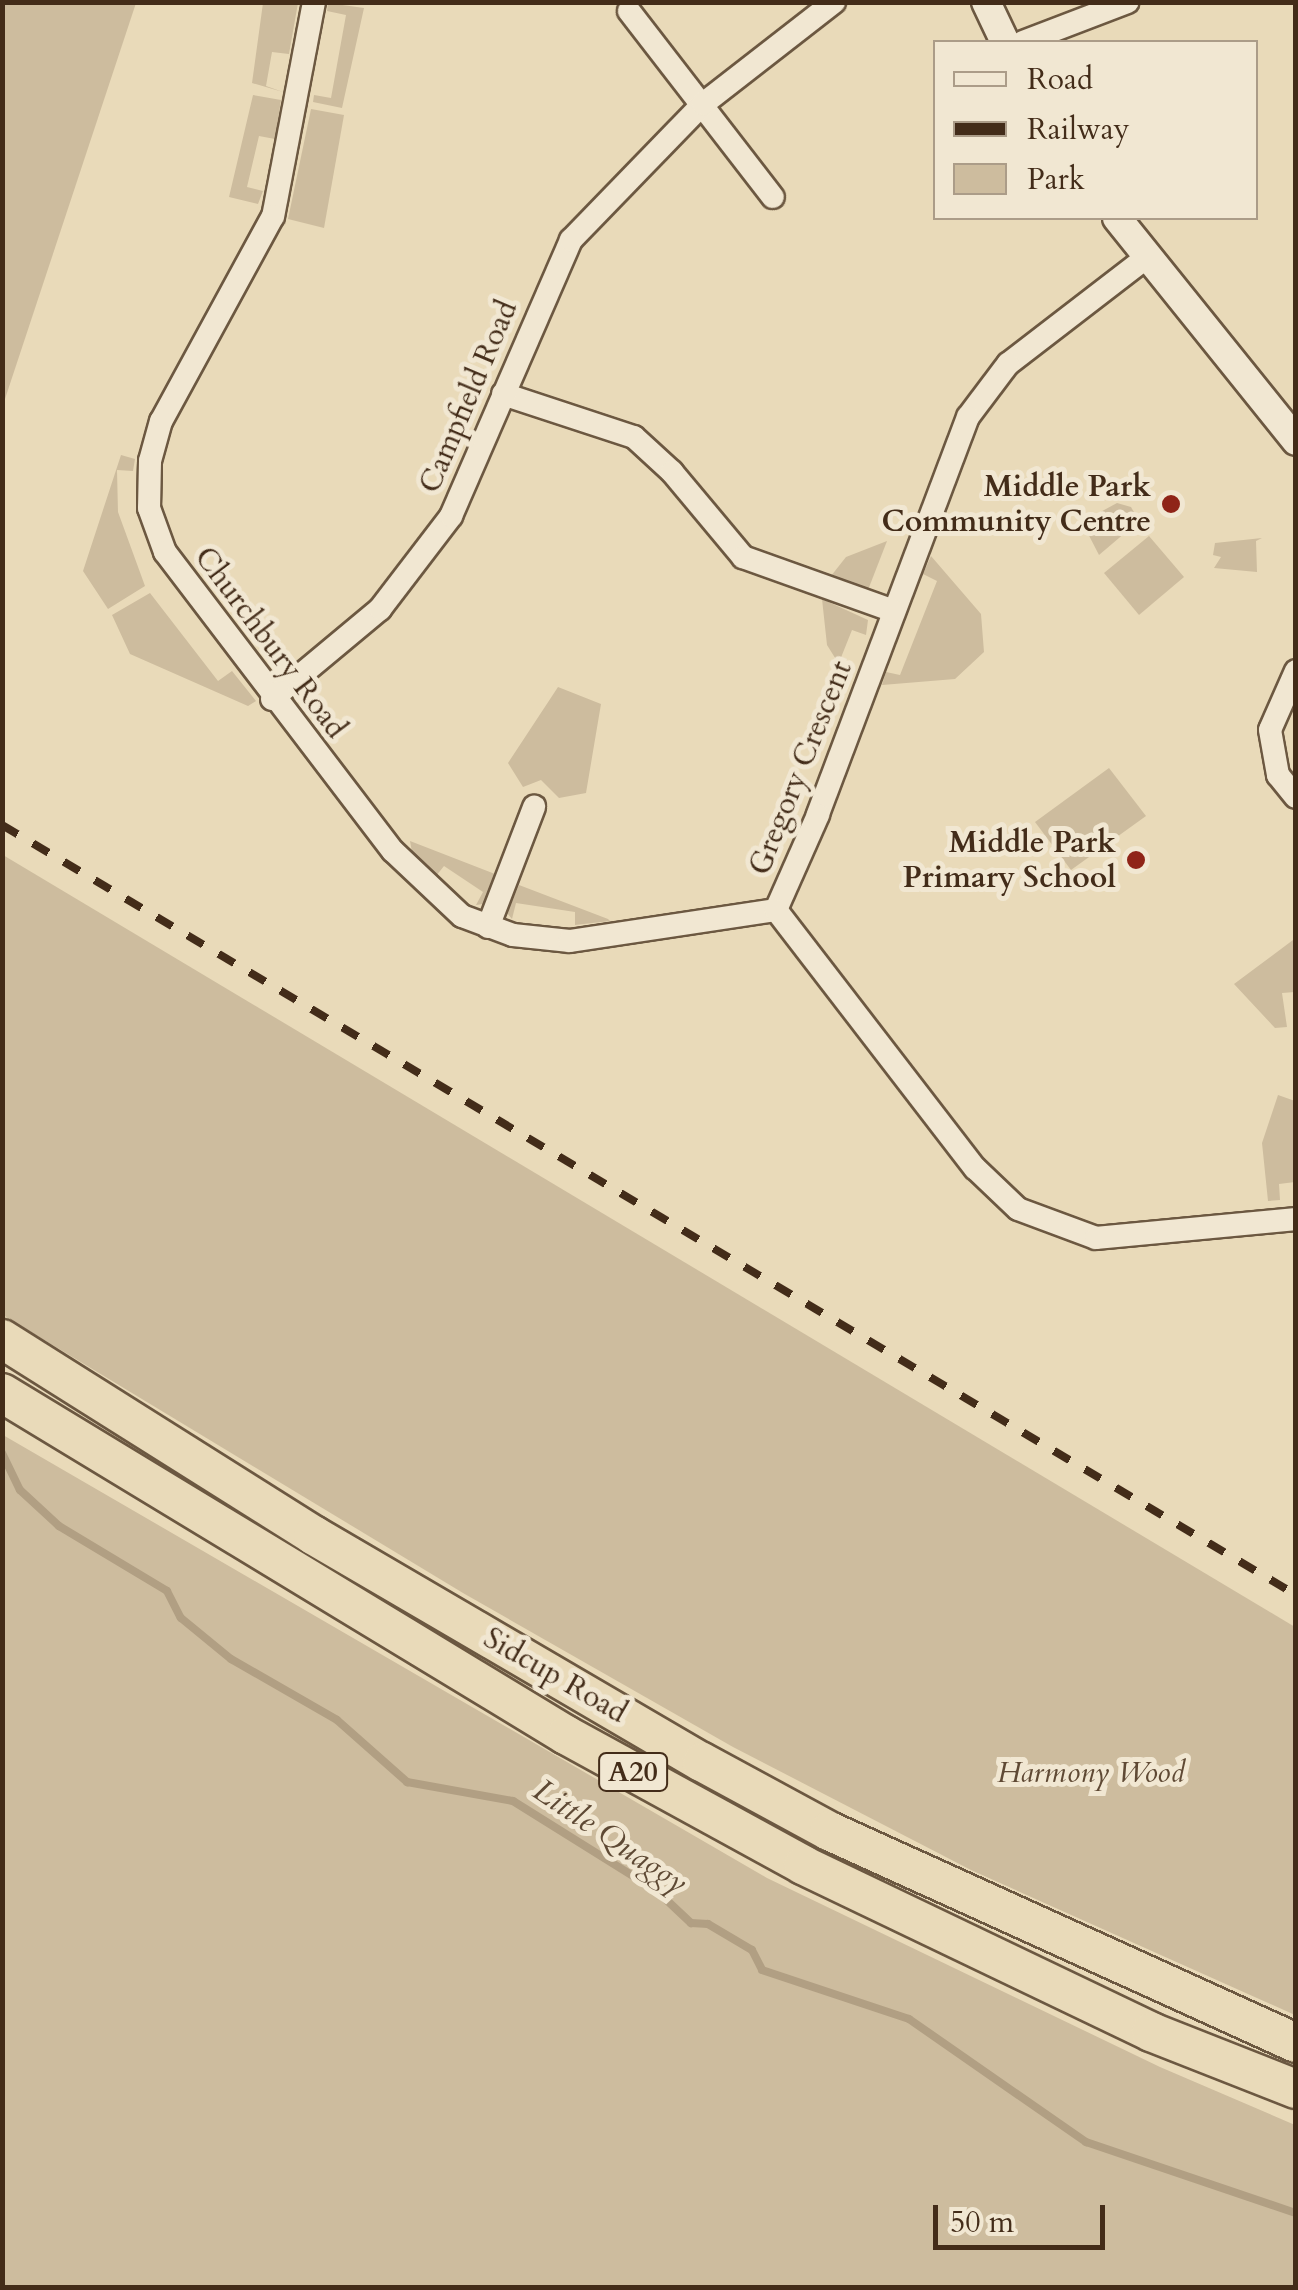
<!DOCTYPE html>
<html>
<head>
<meta charset="utf-8">
<style>
  body { margin:0 }
  #map { position:relative; width:1298px; height:2290px; overflow:hidden; background:#e9dab9; font-family:Cardo,serif }
  div>[style] { position:absolute }
  .green>* { inset:0; background:#cdbc9e }
  .stream>* { height:8px; margin:-4px; padding:0 4px; transform-origin:4px; border-radius:4px; background:#b19f83 }
  .roads { filter:drop-shadow(2px 0 #6c5841) drop-shadow(-2px 0 #6c5841) drop-shadow(0 2px #6c5841) drop-shadow(0 -2px #6c5841) }
  .minor>* { height:22px; margin:-11px; padding:0 11px; transform-origin:11px; border-radius:11px; background:#f1e7d2 }
  .tertiary>* { height:28px; margin:-14px; padding:0 14px; transform-origin:14px; border-radius:14px; background:#f1e7d2 }
  .trunk>* { height:38px; margin:-19px; padding:0 19px; transform-origin:19px; border-radius:19px; background:#e9dab9 }
  .rail>* { height:8px; margin-top:-4px; transform-origin:0; background:repeating-linear-gradient(90deg,#432c19 0 18px,transparent 0 36px) }
  .dots>* { width:28px; height:28px; translate:-50% -50%; box-sizing:border-box; border:5px solid #f1e7d2; border-radius:50% }
  span { translate:-50% -50%; white-space:nowrap; text-align:center; line-height:1.15; -webkit-text-stroke:10px #f1e7d2; paint-order:stroke }
  .shield-label span { padding:2px 8px; background:#f1e7d2; border:2px solid; border-radius:8px; -webkit-text-stroke-width:0 }
  .shield-label { font-size:28px; color:#432c19; font-weight:700 }
  .street-label { font-size:30px; color:#432c19 }
  .poi-label { font-size:30px; color:#432c19; font-weight:700 }
  .right { translate:-100% -50%; text-align:right }
  .park-label { font-size:30px; color:#5f4934; font-style:italic }
  .water-label { font-size:32px; color:#5e4934; font-style:italic }
  .frame { position:absolute; inset:0; border:5px solid #432c19; pointer-events:none }
  .legend { position:absolute; left:933px; top:40px; width:325px; height:180px; box-sizing:border-box; background:#f1e7d2; border:2px solid #ab9c88; margin:0; padding:12px 18px; list-style:none; font-size:30px; color:#432c19 }
  .legend li { display:flex; align-items:center; gap:20px; height:50px }
  .legend b { width:50px; border:2px solid #ab9c88 }
  .scale { position:absolute; left:933px; top:2205px; width:172px; height:45px; box-sizing:border-box; border:5px solid #432c19; border-top:0; padding-left:12px; font-size:30px; line-height:35px; white-space:nowrap; color:#432c19; -webkit-text-stroke:8px #f1e7d2; paint-order:stroke }
</style>
</head>
<body>
<div id="map">
  <div class="green">
    <i style="clip-path:polygon(2px 3px,136px 3px,3px 405px,2px 405px)"></i>
    <i style="clip-path:polygon(263px 3px,298px 3px,289px 54px,272px 52px,266px 86px,283px 92px,252px 83px)"></i>
    <i style="clip-path:polygon(328px 3px,364px 8px,342px 108px,313px 102px,314px 95px,331px 98px,346px 15px,327px 11px)"></i>
    <i style="clip-path:polygon(253px 95px,281px 100px,275px 139px,259px 136px,247px 187px,263px 191px,258px 204px,229px 197px)"></i>
    <i style="clip-path:polygon(311px 109px,344px 115px,324px 228px,288px 219px)"></i>
    <i style="clip-path:polygon(121px 455px,135px 459px,133px 471px,117px 470px,118px 512px,145px 586px,108px 609px,83px 571px)"></i>
    <i style="clip-path:polygon(1117px 503px,1131px 507px,1139px 521px,1099px 555px,1082px 522px)"></i>
    <i style="clip-path:polygon(1149px 536px,1184px 577px,1139px 615px,1104px 573px)"></i>
    <i style="clip-path:polygon(1262px 538px,1256px 541px,1257px 572px,1214px 568px,1221px 557px,1213px 555px,1215px 543px)"></i>
    <i style="clip-path:polygon(887px 541px,868px 590px,831px 576px,846px 557px)"></i>
    <i style="clip-path:polygon(931px 556px,981px 614px,984px 652px,955px 679px,882px 685px,886px 672px,900px 675px,937px 581px,923px 574px)"></i>
    <i style="clip-path:polygon(150px 593px,218px 681px,232px 671px,256px 701px,248px 706px,130px 654px,112px 615px)"></i>
    <i style="clip-path:polygon(822px 599px,868px 620px,866px 635px,852px 630px,840px 660px,855px 667px,853px 673px,842px 669px,827px 645px)"></i>
    <i style="clip-path:polygon(558px 687px,601px 704px,586px 793px,559px 798px,541px 780px,523px 787px,508px 763px)"></i>
    <i style="clip-path:polygon(1109px 768px,1146px 816px,1071px 870px,1035px 822px)"></i>
    <i style="clip-path:polygon(410px 841px,495px 874px,483px 904px,476px 905px,483px 892px,444px 866px,436px 876px,412px 852px)"></i>
    <i style="clip-path:polygon(3px 855px,1295px 1627px,1295px 2015px,971px 1870px,733px 1747px,463px 1593px,3px 1315px)"></i>
    <i style="clip-path:polygon(519px 885px,608px 919px,610px 921px,575px 925px,575px 912px,516px 903px,512px 919px,507px 913px)"></i>
    <i style="clip-path:polygon(1293px 940px,1295px 992px,1282px 993px,1287px 1027px,1275px 1028px,1234px 984px)"></i>
    <i style="clip-path:polygon(1278px 1095px,1295px 1101px,1295px 1182px,1279px 1184px,1280px 1200px,1268px 1201px,1262px 1143px)"></i>
    <i style="clip-path:polygon(3px 1435px,767px 1878px,1160px 2067px,1295px 2125px,1295px 2287px,3px 2287px)"></i>
  </div>
  <div class="stream">
    <i style="left:2px;top:1453px;width:41px;rotate:64.1deg"></i>
    <i style="left:20px;top:1490px;width:53px;rotate:42.7deg"></i>
    <i style="left:59px;top:1526px;width:126px;rotate:31deg"></i>
    <i style="left:167px;top:1591px;width:30px;rotate:63deg"></i>
    <i style="left:181px;top:1618px;width:65px;rotate:39.4deg"></i>
    <i style="left:231px;top:1659px;width:122px;rotate:29.9deg"></i>
    <i style="left:337px;top:1720px;width:94px;rotate:41.5deg"></i>
    <i style="left:407px;top:1782px;width:108px;rotate:10.2deg"></i>
    <i style="left:513px;top:1801px;width:170px;rotate:32deg"></i>
    <i style="left:657px;top:1891px;width:47px;rotate:43.3deg"></i>
    <i style="left:691px;top:1923px;width:17px;rotate:3deg"></i>
    <i style="left:708px;top:1924px;width:51px;rotate:30.6deg"></i>
    <i style="left:752px;top:1950px;width:22px;rotate:63deg"></i>
    <i style="left:762px;top:1970px;width:155px;rotate:18.4deg"></i>
    <i style="left:909px;top:2019px;width:216px;rotate:34.8deg"></i>
    <i style="left:1086px;top:2142px;width:222px;rotate:18.7deg"></i>
  </div>
  <div class="roads">
    <div class="minor">
      <i style="left:314px;top:2px;width:218px;rotate:100.8deg"></i>
      <i style="left:273px;top:216px;width:234px;rotate:118.6deg"></i>
      <i style="left:161px;top:421px;width:41px;rotate:105.4deg"></i>
      <i style="left:150px;top:461px;width:47px;rotate:91.2deg"></i>
      <i style="left:149px;top:508px;width:47px;rotate:70deg"></i>
      <i style="left:165px;top:552px;width:376px;rotate:52.7deg"></i>
      <i style="left:393px;top:851px;width:95px;rotate:43.3deg"></i>
      <i style="left:462px;top:916px;width:54px;rotate:20.4deg"></i>
      <i style="left:513px;top:935px;width:57px;rotate:6deg"></i>
      <i style="left:570px;top:941px;width:208px;rotate:-8.6deg"></i>
      <i style="left:629px;top:11px;width:235px;rotate:52.3deg"></i>
      <i style="left:1023px;top:42px;width:112px;rotate:-20.9deg"></i>
      <i style="left:1147px;top:257px;width:175px;rotate:142.4deg"></i>
      <i style="left:1008px;top:364px;width:66px;rotate:127deg"></i>
      <i style="left:968px;top:417px;width:425px;rotate:110.7deg"></i>
      <i style="left:818px;top:815px;width:104px;rotate:113.9deg"></i>
      <i style="left:776px;top:910px;width:326px;rotate:52.4deg"></i>
      <i style="left:975px;top:1168px;width:59px;rotate:43.6deg"></i>
      <i style="left:1018px;top:1209px;width:83px;rotate:20.4deg"></i>
      <i style="left:1096px;top:1238px;width:201px;rotate:-5.4deg"></i>
      <i style="left:503px;top:394px;width:138px;rotate:18.2deg"></i>
      <i style="left:634px;top:437px;width:52px;rotate:42.6deg"></i>
      <i style="left:672px;top:472px;width:111px;rotate:50.1deg"></i>
      <i style="left:743px;top:557px;width:160px;rotate:19.7deg"></i>
      <i style="left:1296px;top:671px;width:64px;rotate:113.8deg"></i>
      <i style="left:1270px;top:730px;width:46px;rotate:79.9deg"></i>
      <i style="left:1278px;top:775px;width:28px;rotate:51deg"></i>
      <i style="left:272px;top:699px;width:141px;rotate:-39.8deg"></i>
      <i style="left:380px;top:609px;width:117px;rotate:-52.6deg"></i>
      <i style="left:451px;top:516px;width:301px;rotate:-66.5deg"></i>
      <i style="left:571px;top:240px;width:190px;rotate:-45.9deg"></i>
      <i style="left:703px;top:104px;width:166px;rotate:-37.9deg"></i>
      <i style="left:488px;top:927px;width:129px;rotate:-69deg"></i>
    </div>
    <div class="tertiary">
      <i style="left:986px;top:2px;width:44px;rotate:64.6deg"></i>
      <i style="left:1117px;top:218px;width:286px;rotate:51.2deg"></i>
    </div>
    <div class="trunk">
      <i style="left:2px;top:1339px;width:368px;rotate:32.2deg"></i>
      <i style="left:313px;top:1535px;width:450px;rotate:30.3deg"></i>
      <i style="left:702px;top:1762px;width:145px;rotate:28.5deg"></i>
      <i style="left:829px;top:1831px;width:513px;rotate:24.42deg"></i>
      <i style="left:2px;top:1393px;width:660px;rotate:31.23deg"></i>
      <i style="left:566px;top:1735px;width:270px;rotate:28.7deg"></i>
      <i style="left:803px;top:1865px;width:386px;rotate:25.6deg"></i>
      <i style="left:1151px;top:2032px;width:156px;rotate:21.5deg"></i>
    </div>
  </div>
  <div class="rail">
    <i style="left:2px;top:825px;width:1506px;rotate:30.75deg"></i>
  </div>
  <div class="dots">
    <i style="left:1171px;top:504px;background:#8f2418"></i>
    <i style="left:1136px;top:860px;background:#8f2418"></i>
  </div>
  <div class="shield-label">
    <span style="left:633px;top:1772px">A20</span>
  </div>
  <div class="street-label">
    <span style="left:469px;top:397px;rotate:-67deg">Campfield Road</span>
    <span style="left:270px;top:643px;rotate:53deg">Churchbury Road</span>
    <span style="left:801px;top:768px;rotate:-68deg">Gregory Crescent</span>
    <span style="left:555px;top:1676px;rotate:30deg">Sidcup Road</span>
  </div>
  <div class="poi-label">
    <span class="right" style="left:1151px;top:504px">Middle Park<br>Community Centre</span>
    <span class="right" style="left:1116px;top:860px">Middle Park<br>Primary School</span>
  </div>
  <div class="park-label">
    <span style="left:1091px;top:1773px">Harmony Wood</span>
  </div>
  <div class="water-label">
    <span style="left:610px;top:1837px;rotate:34deg">Little Quaggy</span>
  </div>
  <div class="frame"></div>
  <ul class="legend">
  <li><b style="height:12px;background:#f1e7d2"></b>Road</li>
  <li><b style="height:12px;background:#432c19"></b>Railway</li>
  <li><b style="height:28px;background:#cdbc9e"></b>Park</li>
  </ul>
  <div class="scale">50 m</div>
</div>
</body>
</html>
